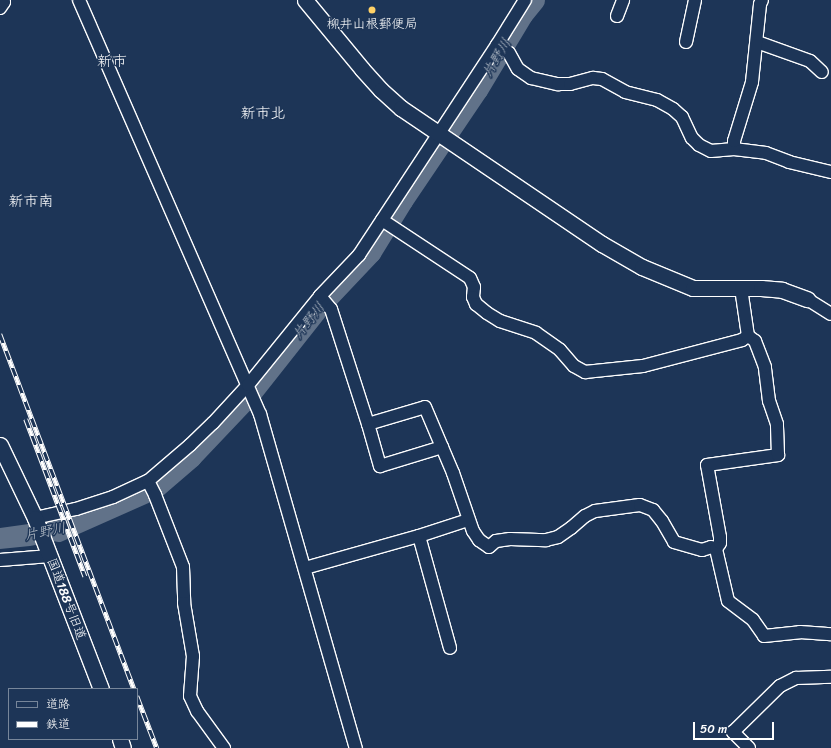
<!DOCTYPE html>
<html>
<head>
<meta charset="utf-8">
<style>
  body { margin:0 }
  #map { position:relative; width:831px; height:748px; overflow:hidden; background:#1d3557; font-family:Sriracha,"Klee One",sans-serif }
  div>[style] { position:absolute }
  .water>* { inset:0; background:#617289 }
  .river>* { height:19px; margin:-9.5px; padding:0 9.5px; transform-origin:9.5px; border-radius:9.5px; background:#617289 }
  .roads { filter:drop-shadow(1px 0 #fff) drop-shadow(-1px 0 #fff) drop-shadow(0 1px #fff) drop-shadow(0 -1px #fff) }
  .minor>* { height:12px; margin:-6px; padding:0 6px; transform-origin:6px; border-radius:6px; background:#1d3557 }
  .tertiary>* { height:15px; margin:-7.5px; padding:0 7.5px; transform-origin:7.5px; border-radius:7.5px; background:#1d3557 }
  .rail>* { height:4.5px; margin-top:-2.25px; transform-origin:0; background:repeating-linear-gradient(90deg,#1d3557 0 9px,#fff 0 18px); box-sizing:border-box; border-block:1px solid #fff }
  .dots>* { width:11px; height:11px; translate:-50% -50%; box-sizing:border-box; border:2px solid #1d3557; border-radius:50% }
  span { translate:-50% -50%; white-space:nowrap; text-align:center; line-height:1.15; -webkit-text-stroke:3px #1d3557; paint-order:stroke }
  .poi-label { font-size:13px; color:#fff }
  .street-label { font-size:13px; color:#fff }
  .water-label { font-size:14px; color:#b8c0ca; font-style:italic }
  .quarter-label { font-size:15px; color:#fff }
  .legend { position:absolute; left:8px; top:688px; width:130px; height:52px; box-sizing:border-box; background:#1d3557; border:1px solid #77869a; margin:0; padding:5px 7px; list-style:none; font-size:12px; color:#fff }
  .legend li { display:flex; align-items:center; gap:8px; height:20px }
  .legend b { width:20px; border:1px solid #77869a }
  .scale { position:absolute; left:693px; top:722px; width:81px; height:18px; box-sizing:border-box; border:2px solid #fff; border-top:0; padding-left:5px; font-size:12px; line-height:14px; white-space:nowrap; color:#fff; -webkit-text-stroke:3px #1d3557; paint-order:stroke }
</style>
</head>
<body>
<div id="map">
  <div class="water">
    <i style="clip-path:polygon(79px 517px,87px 528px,62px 540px,30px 546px,0 549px,0 528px)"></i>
  </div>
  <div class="river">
    <i style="left:58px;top:532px;width:106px;rotate:-23.9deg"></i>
    <i style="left:155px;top:489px;width:48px;rotate:-40.7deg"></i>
    <i style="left:191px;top:458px;width:83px;rotate:-46.5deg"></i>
    <i style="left:248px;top:398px;width:115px;rotate:-51.7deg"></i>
    <i style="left:319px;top:308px;width:76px;rotate:-46.6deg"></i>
    <i style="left:371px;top:253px;width:61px;rotate:-58.4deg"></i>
    <i style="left:403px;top:201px;width:134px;rotate:-56deg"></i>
    <i style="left:478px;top:90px;width:87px;rotate:-59deg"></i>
    <i style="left:523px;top:15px;width:19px;rotate:-51deg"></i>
  </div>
  <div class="roads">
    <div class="minor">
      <i style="left:79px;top:0;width:452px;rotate:66.4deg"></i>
      <i style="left:260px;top:414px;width:348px;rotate:74deg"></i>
      <i style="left:0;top:8px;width:7px;rotate:-56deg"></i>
      <i style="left:4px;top:2px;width:3px;rotate:-135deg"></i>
      <i style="left:617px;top:16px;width:17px;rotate:-69deg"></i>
      <i style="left:686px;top:42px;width:43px;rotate:-77.9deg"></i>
      <i style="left:757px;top:42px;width:56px;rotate:19.7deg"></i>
      <i style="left:810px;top:61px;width:16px;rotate:43deg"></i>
      <i style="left:497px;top:45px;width:14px;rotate:34deg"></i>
      <i style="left:509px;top:53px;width:18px;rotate:61deg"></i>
      <i style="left:518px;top:69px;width:16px;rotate:35deg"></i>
      <i style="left:531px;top:78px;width:28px;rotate:13deg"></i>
      <i style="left:558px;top:84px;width:12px"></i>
      <i style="left:570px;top:84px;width:24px;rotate:-15deg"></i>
      <i style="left:593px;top:78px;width:9px;rotate:6deg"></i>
      <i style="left:602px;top:79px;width:26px;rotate:29deg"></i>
      <i style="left:625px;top:92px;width:33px;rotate:14deg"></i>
      <i style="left:657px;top:100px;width:18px;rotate:29deg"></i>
      <i style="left:673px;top:109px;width:12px;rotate:42deg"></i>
      <i style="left:682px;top:117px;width:23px;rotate:65deg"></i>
      <i style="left:692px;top:138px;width:10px;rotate:45deg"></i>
      <i style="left:699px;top:145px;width:13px;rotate:27deg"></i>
      <i style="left:711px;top:151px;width:23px;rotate:-5deg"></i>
      <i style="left:734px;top:149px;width:32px;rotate:7deg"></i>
      <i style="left:766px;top:153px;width:25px;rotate:21deg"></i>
      <i style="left:789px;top:162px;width:43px;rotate:13.4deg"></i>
      <i style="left:734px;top:149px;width:8px;rotate:-90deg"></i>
      <i style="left:734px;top:141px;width:62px;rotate:-73deg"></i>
      <i style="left:752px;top:82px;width:78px;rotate:-84.1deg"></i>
      <i style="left:760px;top:4px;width:4px;rotate:-63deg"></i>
      <i style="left:382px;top:220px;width:105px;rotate:33.4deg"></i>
      <i style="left:470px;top:278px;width:10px;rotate:66deg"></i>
      <i style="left:474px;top:287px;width:10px;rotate:96deg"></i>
      <i style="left:473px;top:297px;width:8px;rotate:67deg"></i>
      <i style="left:476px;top:304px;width:14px;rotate:39deg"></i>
      <i style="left:487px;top:313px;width:15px;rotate:32deg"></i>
      <i style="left:500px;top:321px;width:38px;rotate:18deg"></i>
      <i style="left:536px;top:333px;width:29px;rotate:35deg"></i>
      <i style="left:560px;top:350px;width:21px;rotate:49deg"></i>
      <i style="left:574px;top:366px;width:13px;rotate:29deg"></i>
      <i style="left:585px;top:372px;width:58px;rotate:-5.9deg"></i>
      <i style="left:643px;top:366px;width:102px;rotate:-14.7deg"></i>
      <i style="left:742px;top:340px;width:7px;rotate:-34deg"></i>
      <i style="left:748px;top:336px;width:49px;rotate:-98.3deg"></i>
      <i style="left:320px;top:296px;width:17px;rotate:50deg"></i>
      <i style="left:331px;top:309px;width:121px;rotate:72.2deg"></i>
      <i style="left:368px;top:424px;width:59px;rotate:-16.6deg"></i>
      <i style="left:425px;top:407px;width:72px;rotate:67deg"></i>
      <i style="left:453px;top:473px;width:61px;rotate:71deg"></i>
      <i style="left:473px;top:531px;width:11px;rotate:56deg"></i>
      <i style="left:479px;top:540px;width:12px;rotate:35deg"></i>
      <i style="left:489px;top:547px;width:9px;rotate:-41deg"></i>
      <i style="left:496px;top:541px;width:14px;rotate:-8deg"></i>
      <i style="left:510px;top:539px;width:36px;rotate:2deg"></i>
      <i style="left:546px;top:540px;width:12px;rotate:-14deg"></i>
      <i style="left:558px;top:537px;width:16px;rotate:-35deg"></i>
      <i style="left:571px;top:528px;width:18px;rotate:-41deg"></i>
      <i style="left:585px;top:516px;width:11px;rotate:-27deg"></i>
      <i style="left:595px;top:511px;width:45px;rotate:-7.6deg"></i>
      <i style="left:640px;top:505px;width:14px;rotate:21deg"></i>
      <i style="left:653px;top:510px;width:14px;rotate:51deg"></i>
      <i style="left:662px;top:521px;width:24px;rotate:60deg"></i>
      <i style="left:674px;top:542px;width:29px;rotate:16deg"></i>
      <i style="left:702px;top:550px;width:9px;rotate:-18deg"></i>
      <i style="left:711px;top:547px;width:5px;rotate:22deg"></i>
      <i style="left:716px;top:549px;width:53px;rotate:77deg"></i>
      <i style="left:728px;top:601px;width:31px;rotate:37deg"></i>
      <i style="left:753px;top:620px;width:19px;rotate:55deg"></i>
      <i style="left:764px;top:636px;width:36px;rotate:-6deg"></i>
      <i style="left:800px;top:632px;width:31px;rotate:4deg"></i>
      <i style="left:807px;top:299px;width:28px;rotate:32deg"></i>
      <i style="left:368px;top:424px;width:44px;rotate:74.1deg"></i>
      <i style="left:380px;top:466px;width:65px;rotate:-17deg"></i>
      <i style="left:148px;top:481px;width:16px;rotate:63deg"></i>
      <i style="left:155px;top:495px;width:77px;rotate:68.7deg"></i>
      <i style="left:183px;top:567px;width:36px;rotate:88deg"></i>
      <i style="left:184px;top:603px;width:54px;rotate:80.4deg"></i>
      <i style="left:193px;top:656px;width:40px;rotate:94.3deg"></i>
      <i style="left:190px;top:696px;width:17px;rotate:65deg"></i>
      <i style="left:197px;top:711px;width:46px;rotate:53.9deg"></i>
      <i style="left:35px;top:518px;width:42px;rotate:-12.4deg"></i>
      <i style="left:76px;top:509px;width:39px;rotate:-18deg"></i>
      <i style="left:113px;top:497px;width:38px;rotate:-25deg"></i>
      <i style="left:148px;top:481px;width:55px;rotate:-40.6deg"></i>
      <i style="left:190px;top:445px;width:32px;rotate:-44deg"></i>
      <i style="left:213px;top:423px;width:52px;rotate:-47.4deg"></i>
      <i style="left:248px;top:385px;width:114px;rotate:-51deg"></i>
      <i style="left:320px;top:296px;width:57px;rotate:-46.4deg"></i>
      <i style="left:359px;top:255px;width:251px;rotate:-56.7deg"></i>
      <i style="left:497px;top:45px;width:53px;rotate:-58.1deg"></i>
      <i style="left:419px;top:536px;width:116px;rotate:74.5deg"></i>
      <i style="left:716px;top:549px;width:7px;rotate:-56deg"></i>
      <i style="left:720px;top:543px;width:6px;rotate:-90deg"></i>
      <i style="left:720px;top:537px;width:73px;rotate:-100.2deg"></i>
      <i style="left:707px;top:465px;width:72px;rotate:-8deg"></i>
      <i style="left:778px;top:455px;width:31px;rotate:-92deg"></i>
      <i style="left:777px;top:424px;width:24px;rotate:-109deg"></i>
      <i style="left:769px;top:401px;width:34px;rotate:-97deg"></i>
      <i style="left:765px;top:367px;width:28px;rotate:-111deg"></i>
      <i style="left:755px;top:341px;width:9px;rotate:-144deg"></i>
      <i style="left:0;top:560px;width:50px;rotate:-4.6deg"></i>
      <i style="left:305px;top:568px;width:118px;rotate:-15.7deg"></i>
      <i style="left:419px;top:536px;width:52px;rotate:-18.1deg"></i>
      <i style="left:749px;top:748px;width:23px;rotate:-135deg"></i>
      <i style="left:733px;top:732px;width:66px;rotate:-44.4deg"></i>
      <i style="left:780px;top:686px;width:18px;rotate:-27deg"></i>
      <i style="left:796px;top:678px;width:35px;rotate:-2deg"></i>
    </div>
    <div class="tertiary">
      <i style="left:305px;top:0;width:89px;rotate:50.4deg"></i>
      <i style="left:362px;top:69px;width:28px;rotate:48deg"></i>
      <i style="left:381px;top:90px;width:27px;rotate:42deg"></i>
      <i style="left:401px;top:108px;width:243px;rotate:34.1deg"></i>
      <i style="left:602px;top:244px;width:46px;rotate:29.9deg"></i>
      <i style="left:642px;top:267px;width:55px;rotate:22.4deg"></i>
      <i style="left:693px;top:288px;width:68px"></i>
      <i style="left:761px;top:288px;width:21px;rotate:5deg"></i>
      <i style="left:782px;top:290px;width:27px;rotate:20deg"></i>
      <i style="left:0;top:445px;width:81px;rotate:64.4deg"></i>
      <i style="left:35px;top:518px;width:183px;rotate:68.9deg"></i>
      <i style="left:120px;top:739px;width:9px;rotate:72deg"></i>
    </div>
  </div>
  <div class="rail">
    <i style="left:0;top:334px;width:379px;rotate:69.3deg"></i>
    <i style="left:26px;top:419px;width:168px;rotate:69.4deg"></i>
    <i style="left:137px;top:696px;width:56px;rotate:69deg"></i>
  </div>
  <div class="dots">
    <i style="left:372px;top:10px;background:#ffd166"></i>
  </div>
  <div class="poi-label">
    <span style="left:372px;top:24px">柳井山根郵便局</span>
  </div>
  <div class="street-label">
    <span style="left:66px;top:599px;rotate:69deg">国道188号旧道</span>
  </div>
  <div class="water-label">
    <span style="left:497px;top:58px;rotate:-59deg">片野川</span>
    <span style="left:309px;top:321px;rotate:-51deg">片野川</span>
    <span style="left:45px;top:532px;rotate:-11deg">片野川</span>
  </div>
  <div class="quarter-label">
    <span style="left:112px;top:62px">新市</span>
    <span style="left:263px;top:114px">新市北</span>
    <span style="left:31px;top:202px">新市南</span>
  </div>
  <ul class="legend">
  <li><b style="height:5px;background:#1d3557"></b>道路</li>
  <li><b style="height:5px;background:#fff"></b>鉄道</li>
  </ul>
  <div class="scale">50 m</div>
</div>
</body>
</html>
